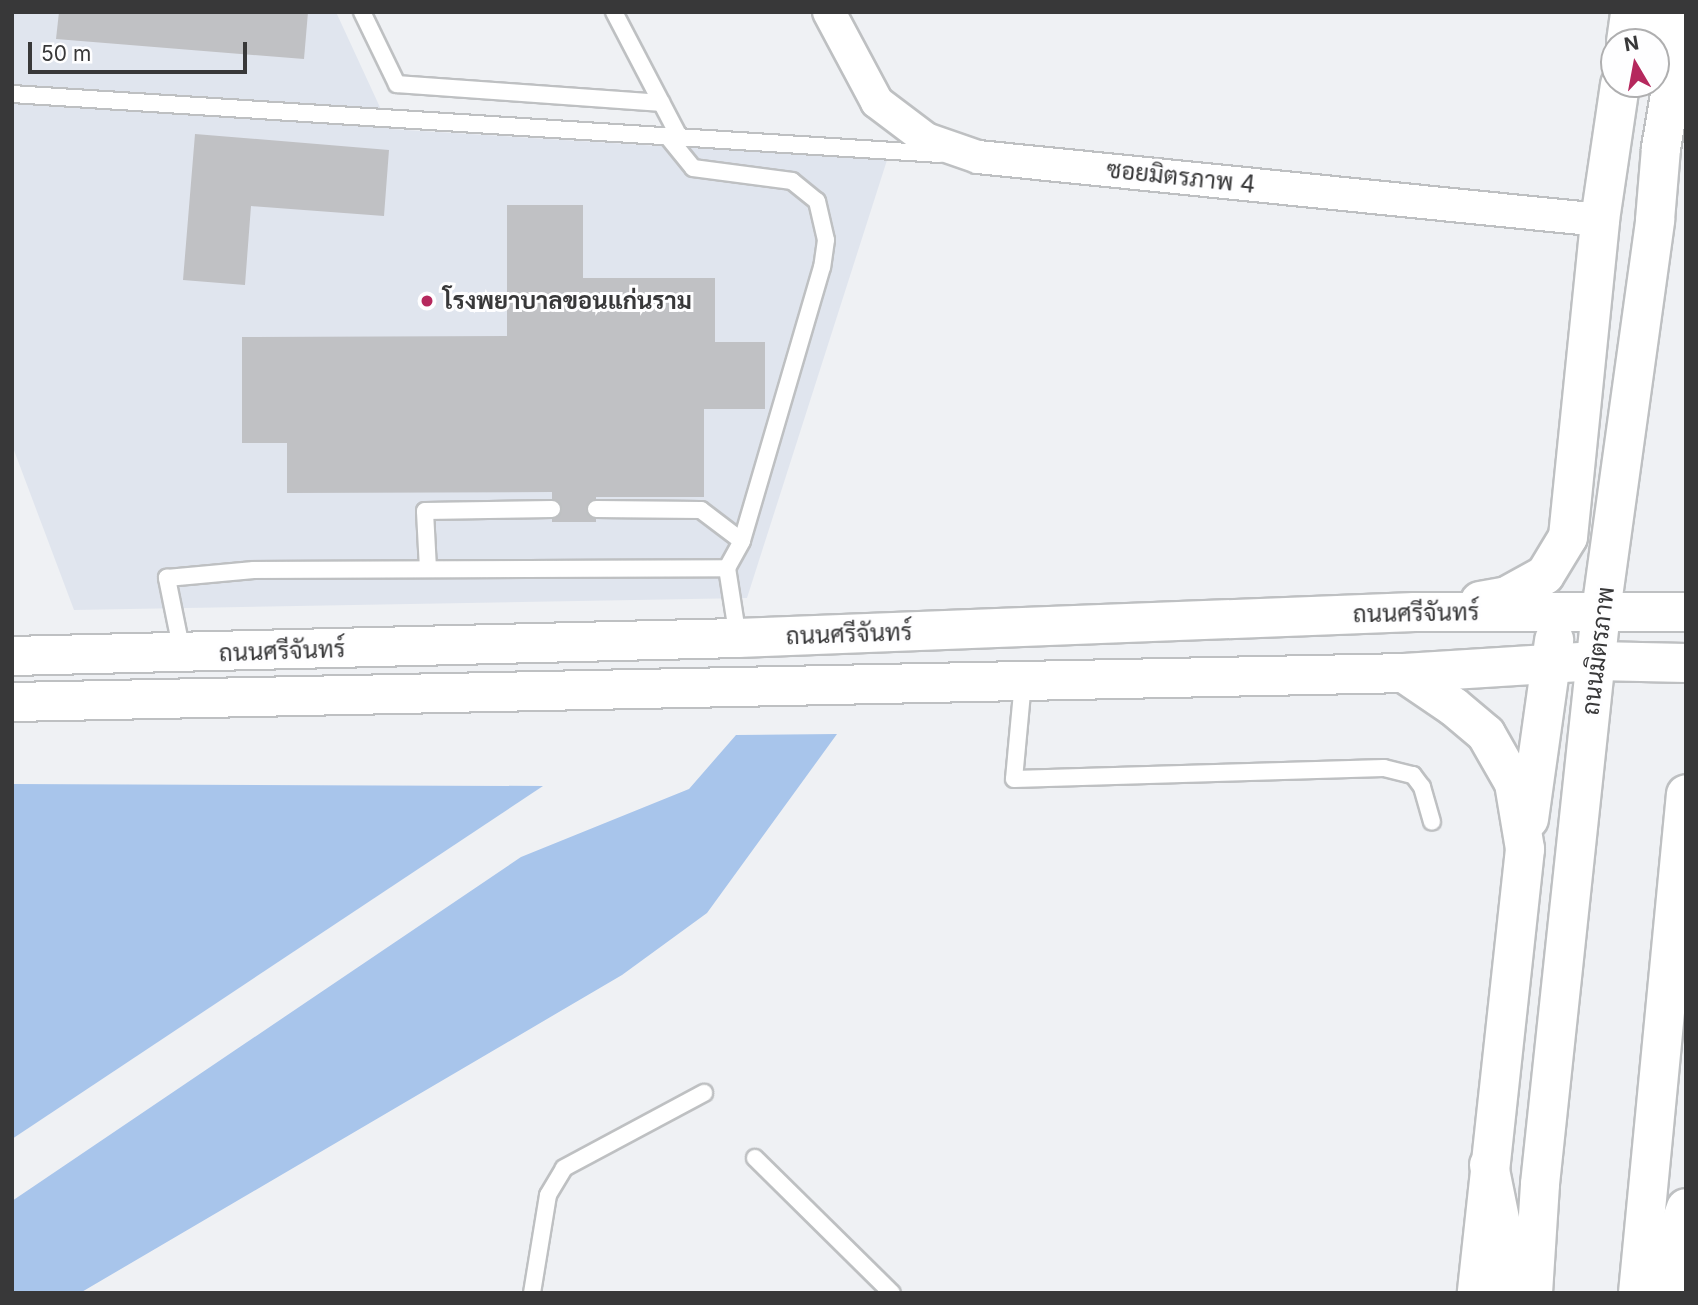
<!DOCTYPE html>
<html>
<head>
<meta charset="utf-8">
<style>
  body { margin:0 }
  #map { position:relative; width:1698px; height:1305px; overflow:hidden; background:#eff1f4; font-family:Inter,Sarabun,sans-serif }
  div>[style] { position:absolute }
  .built>* { inset:0; background:#e0e5ee }
  .water>* { inset:0; background:#a8c5eb }
  .building>* { inset:0; background:#c0c1c4 }
  .roads { filter:drop-shadow(2px 0 #bec0c2) drop-shadow(-2px 0 #bec0c2) drop-shadow(0 2px #bec0c2) drop-shadow(0 -2px #bec0c2) }
  .lane>* { height:16px; margin:-8px; padding:0 8px; transform-origin:8px; border-radius:8px; background:#fff }
  .street>* { height:32px; margin:-16px; padding:0 16px; transform-origin:16px; border-radius:16px; background:#fff }
  .secondary>* { height:38px; margin:-19px; padding:0 19px; transform-origin:19px; border-radius:19px; background:#fff }
  .primary>* { height:38px; margin:-19px; padding:0 19px; transform-origin:19px; border-radius:19px; background:#fff }
  .dots>* { width:19px; height:19px; translate:-50% -50%; box-sizing:border-box; border:4px solid #fefeff; border-radius:50% }
  span { translate:-50% -50%; white-space:nowrap; text-align:center; line-height:1.15; -webkit-text-stroke:6px #fefeff; paint-order:stroke }
  .street-label { font-size:24px; color:#383839 }
  .poi-label { font-size:24px; color:#383839; font-weight:700 }
  .left { translate:0 -50%; text-align:left }
  .frame { position:absolute; inset:0; border:14px solid #383839; pointer-events:none }
  .north { position:absolute; left:1600px; top:28px; width:70px; height:70px; box-sizing:border-box; background:#fefeff; border:2px solid #afafb0; border-radius:50%; rotate:350deg; font-size:19px; font-weight:700; line-height:28px; text-align:center; color:#383839 }
  .north::after { content:''; display:block; margin:auto; width:24px; height:32px; background:#b5285d; clip-path:polygon(50% 0,100% 100%,50% 72%,0 100%) }
  .scale { position:absolute; left:28px; top:42px; width:219px; height:32px; box-sizing:border-box; border:4px solid #383839; border-top:0; padding-left:9px; font-size:21px; line-height:24px; white-space:nowrap; color:#383839; -webkit-text-stroke:5px #fefeff; paint-order:stroke }
</style>
</head>
<body>
<div id="map">
  <div class="built">
    <i style="clip-path:polygon(12px 12px,336px 12px,390px 129px,660px 146px,888px 157px,747px 598px,74px 610px,12px 445px)"></i>
  </div>
  <div class="water">
    <i style="clip-path:polygon(837px 734px,707px 913px,622px 975px,80px 1293px,12px 1293px,12px 1201px,521px 857px,689px 789px,736px 735px)"></i>
    <i style="clip-path:polygon(12px 784px,543px 786px,12px 1139px)"></i>
  </div>
  <div class="building">
    <i style="clip-path:polygon(59px 12px,308px 12px,304px 59px,56px 39px)"></i>
    <i style="clip-path:polygon(195px 134px,389px 150px,384px 216px,251px 206px,245px 285px,183px 280px)"></i>
    <i style="clip-path:polygon(507px 205px,583px 205px,583px 278px,715px 278px,715px 342px,765px 342px,765px 409px,704px 409px,704px 497px,596px 497px,596px 522px,552px 522px,552px 492px,287px 493px,287px 443px,242px 443px,242px 337px,507px 336px)"></i>
  </div>
  <div class="roads">
    <div class="lane">
      <i style="left:362px;top:12px;width:80px;rotate:64.1deg"></i>
      <i style="left:397px;top:84px;width:265px;rotate:4.1deg"></i>
      <i style="left:614px;top:12px;width:142px;rotate:62.4deg"></i>
      <i style="left:12px;top:94px;width:930px;rotate:3.7deg"></i>
      <i style="left:668px;top:137px;width:40px;rotate:51deg"></i>
      <i style="left:693px;top:168px;width:100px;rotate:7.5deg"></i>
      <i style="left:792px;top:181px;width:32px;rotate:39deg"></i>
      <i style="left:817px;top:201px;width:40px;rotate:77deg"></i>
      <i style="left:826px;top:240px;width:27px;rotate:98deg"></i>
      <i style="left:822px;top:267px;width:285px;rotate:106.3deg"></i>
      <i style="left:742px;top:541px;width:31px;rotate:119deg"></i>
      <i style="left:596px;top:509px;width:105px;rotate:0.5deg"></i>
      <i style="left:701px;top:510px;width:51px;rotate:37.1deg"></i>
      <i style="left:428px;top:569px;width:58px;rotate:-93deg"></i>
      <i style="left:425px;top:511px;width:127px;rotate:-0.9deg"></i>
      <i style="left:182px;top:652px;width:76px;rotate:-101.5deg"></i>
      <i style="left:167px;top:578px;width:87px;rotate:-5.3deg"></i>
      <i style="left:254px;top:570px;width:473px;rotate:-0.2deg"></i>
      <i style="left:727px;top:568px;width:71px;rotate:81.1deg"></i>
      <i style="left:1023px;top:682px;width:97px;rotate:95.3deg"></i>
      <i style="left:1014px;top:779px;width:370px;rotate:-1.7deg"></i>
      <i style="left:1384px;top:768px;width:30px;rotate:14deg"></i>
      <i style="left:1413px;top:775px;width:15px;rotate:53deg"></i>
      <i style="left:1422px;top:787px;width:36px;rotate:74deg"></i>
      <i style="left:755px;top:1158px;width:192px;rotate:44.6deg"></i>
      <i style="left:532px;top:1293px;width:99px;rotate:-80.7deg"></i>
      <i style="left:548px;top:1195px;width:31px;rotate:-59deg"></i>
      <i style="left:564px;top:1168px;width:159px;rotate:-28.2deg"></i>
    </div>
    <div class="street">
      <i style="left:829px;top:12px;width:102px;rotate:61.9deg"></i>
      <i style="left:877px;top:102px;width:61px;rotate:37.1deg"></i>
      <i style="left:926px;top:139px;width:55px;rotate:19.1deg"></i>
      <i style="left:978px;top:157px;width:625px;rotate:5.78deg"></i>
    </div>
    <div class="secondary">
      <i style="left:1626px;top:42px;width:30px;rotate:-82deg"></i>
      <i style="left:1480px;top:601px;width:27px;rotate:-10deg"></i>
      <i style="left:1507px;top:596px;width:43px;rotate:-28.9deg"></i>
      <i style="left:1545px;top:575px;width:44px;rotate:-58.8deg"></i>
      <i style="left:1568px;top:537px;width:319px;rotate:-84.2deg"></i>
      <i style="left:1600px;top:220px;width:137px;rotate:-81.6deg"></i>
      <i style="left:12px;top:656px;width:726px;rotate:-1.42deg"></i>
      <i style="left:738px;top:638px;width:677px;rotate:-2.2deg"></i>
      <i style="left:1415px;top:612px;width:271px"></i>
      <i style="left:1404px;top:673px;width:60px;rotate:34.2deg"></i>
      <i style="left:1454px;top:707px;width:42px;rotate:40.2deg"></i>
      <i style="left:1486px;top:734px;width:56px;rotate:60.3deg"></i>
      <i style="left:1514px;top:783px;width:67px;rotate:80.5deg"></i>
      <i style="left:1525px;top:849px;width:447px;rotate:96.2deg"></i>
      <i style="left:12px;top:702px;width:1392px;rotate:-1.19deg"></i>
      <i style="left:1404px;top:673px;width:192px;rotate:-3.6deg"></i>
      <i style="left:1596px;top:661px;width:90px;rotate:1.3deg"></i>
      <i style="left:1529px;top:819px;width:181px;rotate:-82deg"></i>
      <i style="left:1684px;top:1293px;width:22px;rotate:-85deg"></i>
    </div>
    <div class="primary">
      <i style="left:1648px;top:12px;width:30px;rotate:84deg"></i>
      <i style="left:1489px;top:1165px;width:131px;rotate:78.5deg"></i>
      <i style="left:1533px;top:1293px;width:109px;rotate:-86.3deg"></i>
      <i style="left:1540px;top:1184px;width:576px;rotate:-83.92deg"></i>
      <i style="left:1601px;top:611px;width:395px;rotate:-82.1deg"></i>
      <i style="left:1655px;top:220px;width:72px;rotate:-85.2deg"></i>
      <i style="left:1661px;top:148px;width:138px;rotate:-80.4deg"></i>
      <i style="left:1638px;top:1293px;width:501px;rotate:-84.51deg"></i>
      <i style="left:1656px;top:1293px;width:90px;rotate:-70.6deg"></i>
    </div>
  </div>
  <div class="dots">
    <i style="left:427px;top:301px;background:#b5285d"></i>
  </div>
  <div class="street-label">
    <span style="left:1181px;top:177px;rotate:6deg">ซอยมิตรภาพ 4</span>
    <span style="left:1416px;top:613px;rotate:-1deg">ถนนศรีจันทร์</span>
    <span style="left:849px;top:634px;rotate:-2deg">ถนนศรีจันทร์</span>
    <span style="left:282px;top:651px;rotate:-2deg">ถนนศรีจันทร์</span>
    <span style="left:1598px;top:651px;rotate:-83deg">ถนนมิตรภาพ</span>
  </div>
  <div class="poi-label">
    <span class="left" style="left:443px;top:301px">โรงพยาบาลขอนแก่นราม</span>
  </div>
  <div class="frame"></div>
  <div class="north">N</div>
  <div class="scale">50 m</div>
</div>
</body>
</html>
